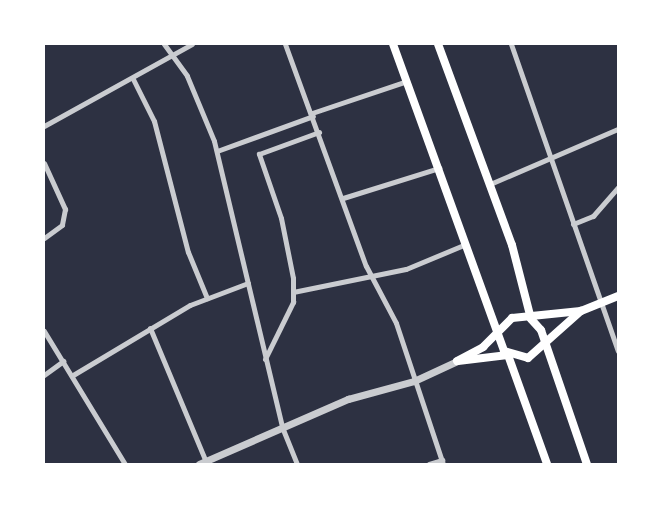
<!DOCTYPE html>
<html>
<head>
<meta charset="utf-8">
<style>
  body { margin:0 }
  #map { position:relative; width:662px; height:508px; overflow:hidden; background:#2d3142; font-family:Manrope,sans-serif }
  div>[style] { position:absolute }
  .minor>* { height:5px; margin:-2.5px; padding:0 2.5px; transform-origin:2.5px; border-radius:2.5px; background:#caccd0 }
  .tertiary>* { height:7px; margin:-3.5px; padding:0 3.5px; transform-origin:3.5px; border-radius:3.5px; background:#caccd0 }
  .secondary>* { height:8px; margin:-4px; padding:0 4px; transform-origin:4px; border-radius:4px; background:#fff }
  span { translate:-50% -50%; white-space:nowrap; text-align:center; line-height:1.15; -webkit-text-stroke:6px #fff; paint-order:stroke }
  .frame { position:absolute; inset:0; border:45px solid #fff; pointer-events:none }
</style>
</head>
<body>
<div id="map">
  <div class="minor">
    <i style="left:164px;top:44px;width:39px;rotate:54deg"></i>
    <i style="left:187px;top:76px;width:70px;rotate:67.4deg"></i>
    <i style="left:214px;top:141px;width:294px;rotate:76.6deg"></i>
    <i style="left:282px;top:427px;width:40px;rotate:68deg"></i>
    <i style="left:285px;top:44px;width:236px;rotate:70deg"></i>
    <i style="left:366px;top:266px;width:64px;rotate:62.2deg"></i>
    <i style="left:396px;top:323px;width:149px;rotate:71.6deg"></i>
    <i style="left:511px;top:44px;width:325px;rotate:70.8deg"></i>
    <i style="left:133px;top:79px;width:47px;rotate:63.4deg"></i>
    <i style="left:154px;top:121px;width:135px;rotate:75.5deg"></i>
    <i style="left:188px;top:252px;width:50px;rotate:67.6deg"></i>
    <i style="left:312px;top:113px;width:100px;rotate:-18.6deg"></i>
    <i style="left:44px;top:126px;width:169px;rotate:-29deg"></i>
    <i style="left:217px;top:151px;width:102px;rotate:-20deg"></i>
    <i style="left:44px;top:163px;width:51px;rotate:65.5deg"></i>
    <i style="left:65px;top:209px;width:16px;rotate:101deg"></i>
    <i style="left:62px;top:225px;width:22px;rotate:144deg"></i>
    <i style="left:490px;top:184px;width:139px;rotate:-23.3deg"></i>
    <i style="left:343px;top:198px;width:101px;rotate:-17.4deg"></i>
    <i style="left:573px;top:224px;width:22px;rotate:-22deg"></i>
    <i style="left:593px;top:216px;width:38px;rotate:-49deg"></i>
    <i style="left:293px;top:292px;width:115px;rotate:-11.5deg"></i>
    <i style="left:406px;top:269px;width:65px;rotate:-22.6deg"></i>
    <i style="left:150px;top:328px;width:147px;rotate:67.3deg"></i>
    <i style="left:44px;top:331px;width:156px;rotate:58.7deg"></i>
    <i style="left:265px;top:359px;width:64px;rotate:-63.8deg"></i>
    <i style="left:293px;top:302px;width:24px;rotate:-90deg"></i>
    <i style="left:293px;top:278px;width:61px;rotate:-101.3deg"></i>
    <i style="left:281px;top:218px;width:68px;rotate:-109deg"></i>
    <i style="left:259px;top:154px;width:64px;rotate:-20.1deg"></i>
    <i style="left:44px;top:375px;width:24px;rotate:-36deg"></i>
    <i style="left:73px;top:375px;width:136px;rotate:-30.9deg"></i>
    <i style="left:190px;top:305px;width:62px;rotate:-20.8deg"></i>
    <i style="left:429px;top:464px;width:14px;rotate:-17deg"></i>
  </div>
  <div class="tertiary">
    <i style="left:199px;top:464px;width:163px;rotate:-23.6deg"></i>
    <i style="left:348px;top:399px;width:68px;rotate:-15.3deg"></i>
    <i style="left:414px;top:381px;width:47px;rotate:-24.9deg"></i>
  </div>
  <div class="secondary">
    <i style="left:393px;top:44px;width:326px;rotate:70.1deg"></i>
    <i style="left:504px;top:351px;width:25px;rotate:16deg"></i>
    <i style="left:528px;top:358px;width:71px;rotate:-41.6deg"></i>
    <i style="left:438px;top:44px;width:214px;rotate:69.8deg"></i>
    <i style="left:512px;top:245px;width:76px;rotate:75.6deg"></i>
    <i style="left:531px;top:319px;width:15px;rotate:48deg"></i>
    <i style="left:541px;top:330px;width:142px;rotate:71.1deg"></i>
    <i style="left:508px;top:355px;width:116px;rotate:70.3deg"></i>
    <i style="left:457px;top:361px;width:30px;rotate:-28deg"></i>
    <i style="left:483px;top:347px;width:41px;rotate:-45deg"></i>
    <i style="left:512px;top:318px;width:69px;rotate:-5.8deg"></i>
    <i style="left:581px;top:311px;width:40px;rotate:-22deg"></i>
    <i style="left:458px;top:361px;width:50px;rotate:-6.8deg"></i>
  </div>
  <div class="frame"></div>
</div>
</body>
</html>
